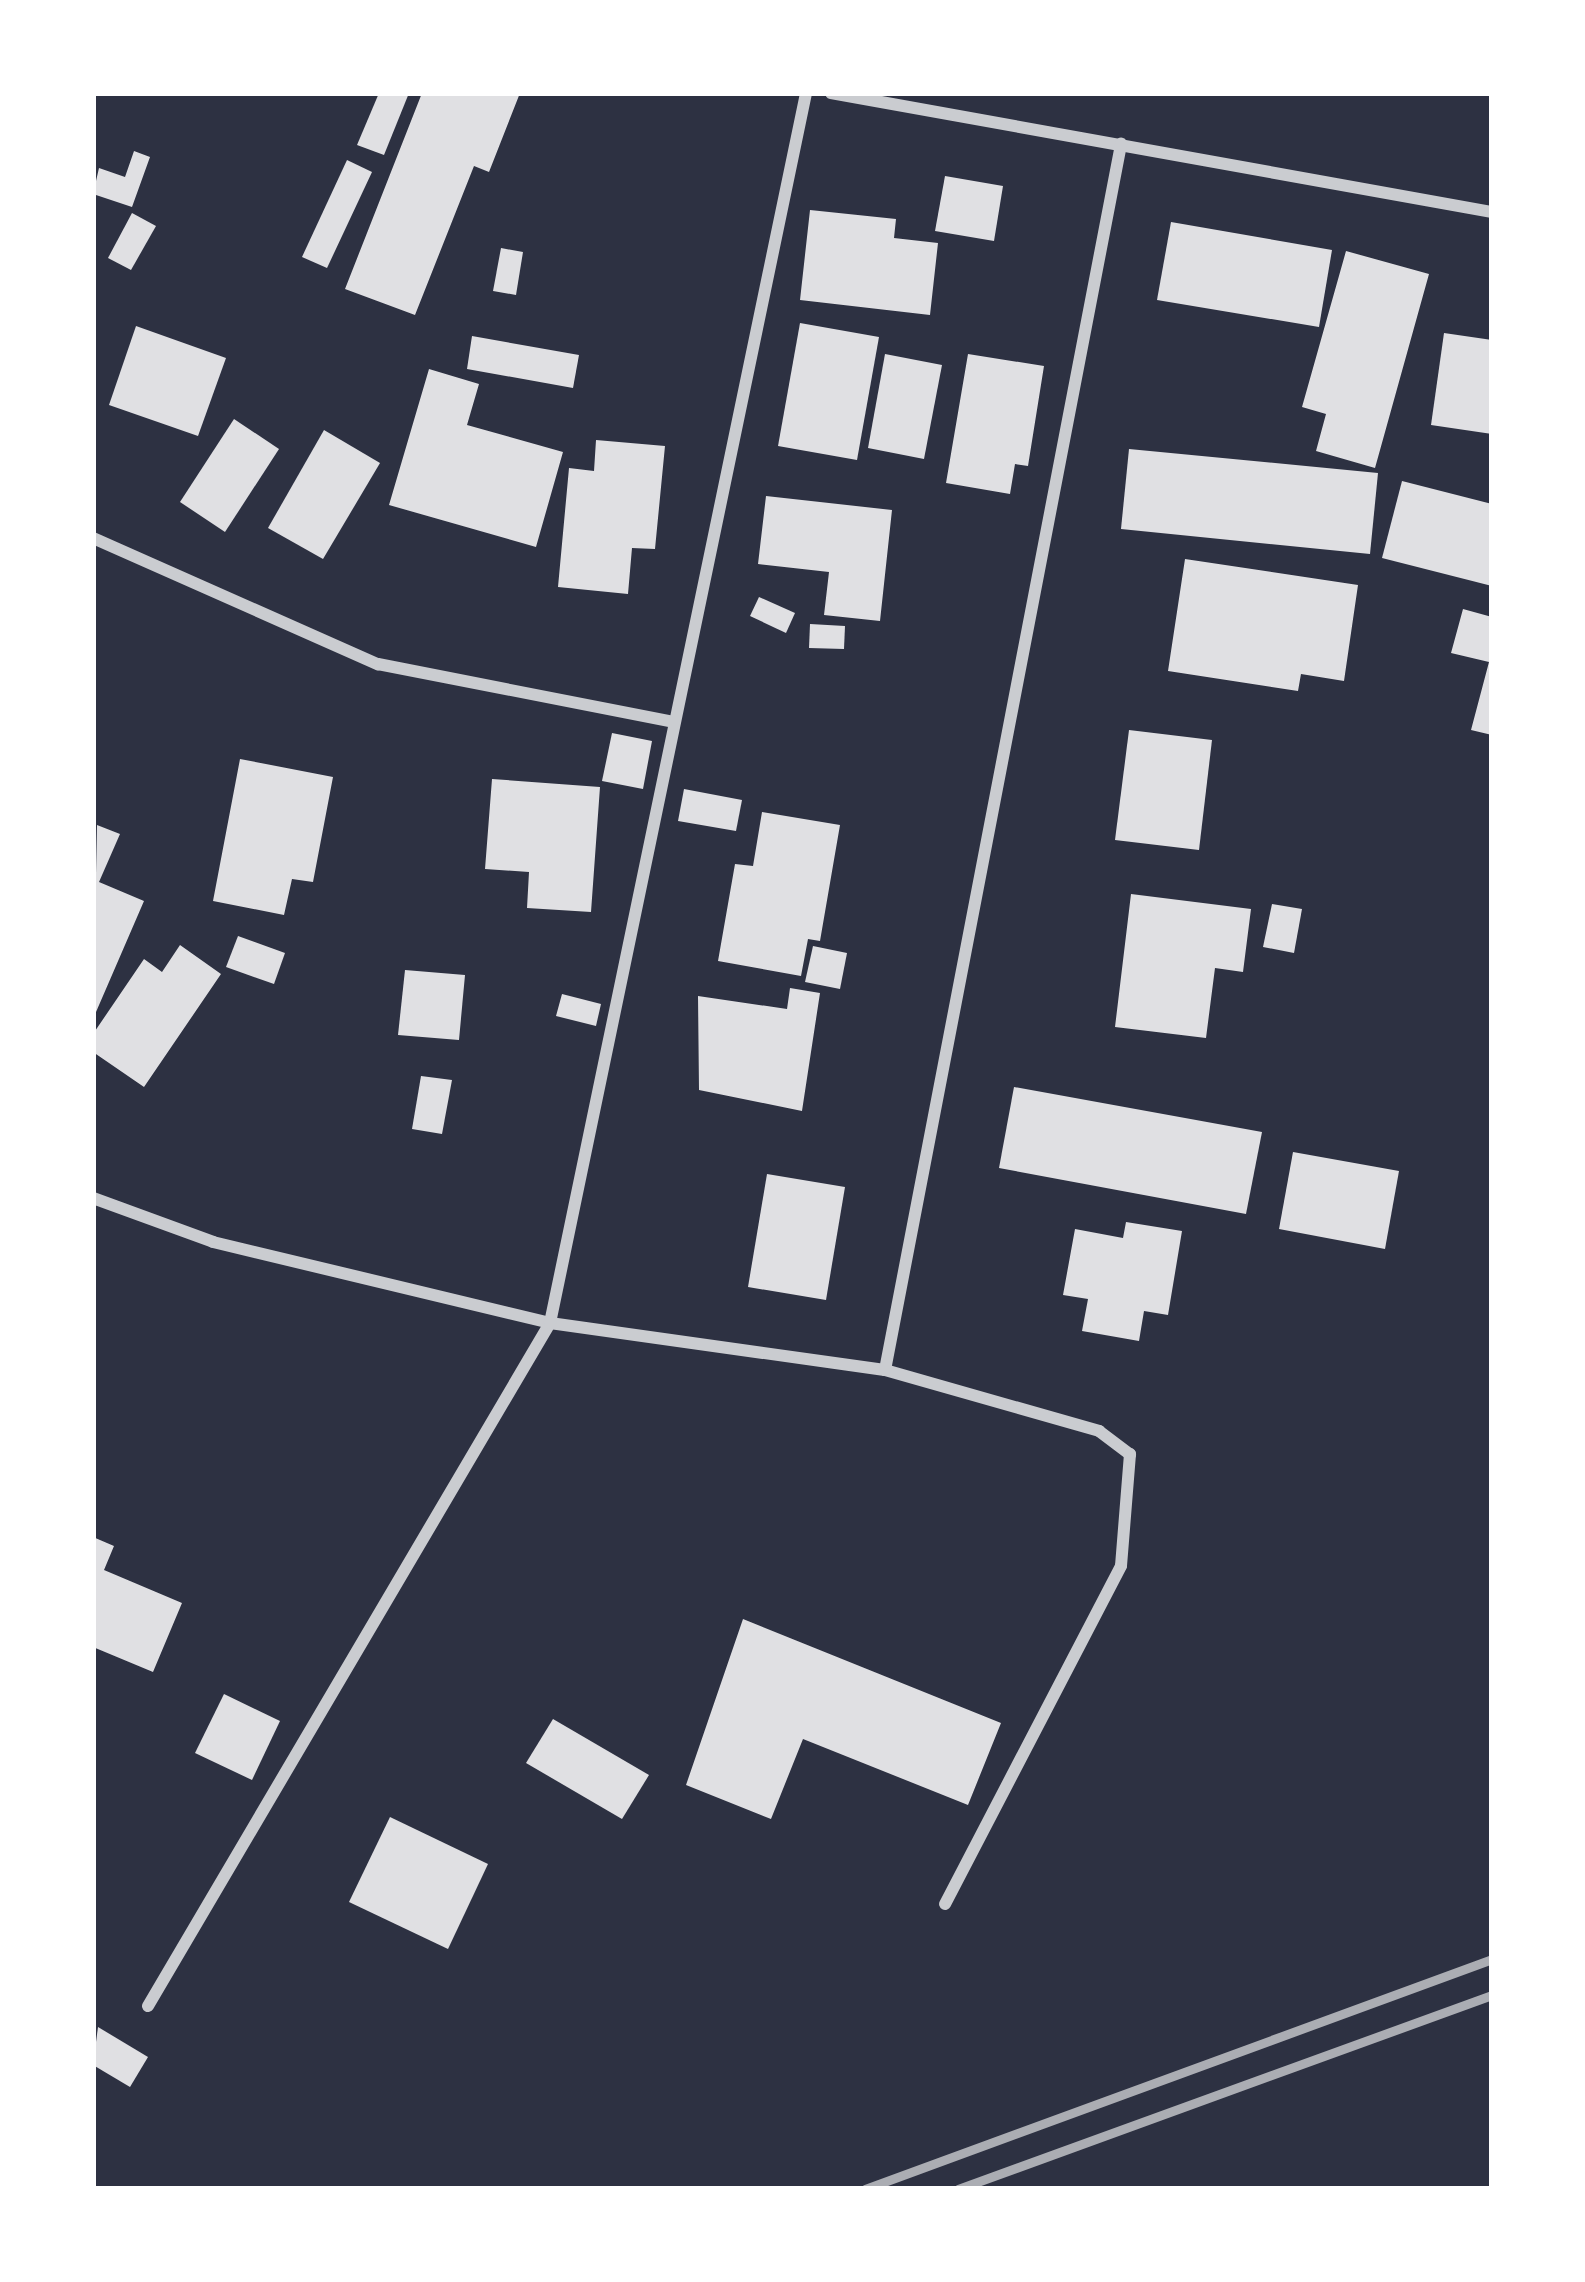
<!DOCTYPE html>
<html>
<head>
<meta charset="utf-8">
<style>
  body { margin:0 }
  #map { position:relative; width:1585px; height:2282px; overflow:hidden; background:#2d3142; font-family:"Titillium Web",sans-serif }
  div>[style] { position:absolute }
  .building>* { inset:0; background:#e0e0e3 }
  .minor>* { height:12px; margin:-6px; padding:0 6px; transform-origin:6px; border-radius:6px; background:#caccd0 }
  .rail>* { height:9px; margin:-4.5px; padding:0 4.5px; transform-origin:4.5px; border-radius:4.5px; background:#abadb3 }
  span { translate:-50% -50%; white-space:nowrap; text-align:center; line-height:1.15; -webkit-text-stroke:9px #fff; paint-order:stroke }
  .frame { position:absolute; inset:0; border:96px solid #fff; pointer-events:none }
</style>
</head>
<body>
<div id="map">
  <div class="building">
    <i style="clip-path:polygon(379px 93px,409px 93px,384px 155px,357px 145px)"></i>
    <i style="clip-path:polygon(422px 93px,520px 93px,489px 172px,474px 166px,415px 315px,345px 289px)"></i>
    <i style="clip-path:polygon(134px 151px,150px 157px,132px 207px,93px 194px,99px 168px,125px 177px)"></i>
    <i style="clip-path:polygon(347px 160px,372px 172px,327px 268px,302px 257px)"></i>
    <i style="clip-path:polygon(945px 176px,1003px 186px,994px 241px,935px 231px)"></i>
    <i style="clip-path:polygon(810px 210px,896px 219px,894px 238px,938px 243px,930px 315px,800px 300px)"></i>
    <i style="clip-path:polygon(132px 213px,156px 226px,131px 270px,108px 258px)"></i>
    <i style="clip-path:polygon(1171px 222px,1332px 250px,1319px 327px,1157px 300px)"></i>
    <i style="clip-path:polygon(501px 248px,523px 252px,516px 295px,493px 291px)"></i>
    <i style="clip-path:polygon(1346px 251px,1429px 274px,1375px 468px,1316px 451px,1326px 414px,1302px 407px)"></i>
    <i style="clip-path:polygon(800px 323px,879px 337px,857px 460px,778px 446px)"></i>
    <i style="clip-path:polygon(136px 326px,226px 358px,198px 436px,109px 405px)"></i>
    <i style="clip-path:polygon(1444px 333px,1492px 340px,1492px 434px,1431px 425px)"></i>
    <i style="clip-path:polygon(472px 336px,579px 355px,573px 388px,467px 369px)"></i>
    <i style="clip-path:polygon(885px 354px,942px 365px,924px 459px,868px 448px)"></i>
    <i style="clip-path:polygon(968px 354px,1044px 366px,1028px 466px,1015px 464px,1010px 494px,946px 483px)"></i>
    <i style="clip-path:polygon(429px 369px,479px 384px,467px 425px,563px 452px,536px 547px,389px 505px)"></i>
    <i style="clip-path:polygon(234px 419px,279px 449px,225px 532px,180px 502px)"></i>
    <i style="clip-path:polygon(324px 430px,380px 463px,323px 559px,268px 528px)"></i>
    <i style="clip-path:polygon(596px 440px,665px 446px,655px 549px,632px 548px,628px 594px,558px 587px,569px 468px,594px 471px)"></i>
    <i style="clip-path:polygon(1129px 449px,1378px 473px,1370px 554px,1121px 529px)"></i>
    <i style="clip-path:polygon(1402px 481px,1492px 504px,1492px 586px,1382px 558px)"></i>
    <i style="clip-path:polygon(766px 496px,892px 510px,880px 621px,824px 615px,829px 572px,758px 564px)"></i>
    <i style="clip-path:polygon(1185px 559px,1358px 585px,1344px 681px,1301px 674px,1298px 691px,1168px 671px)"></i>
    <i style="clip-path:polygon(759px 597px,795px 613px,786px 633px,750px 616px)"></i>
    <i style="clip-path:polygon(1463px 609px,1492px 617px,1492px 735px,1471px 730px,1489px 662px,1451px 653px)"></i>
    <i style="clip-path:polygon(810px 624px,845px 626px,844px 649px,809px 648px)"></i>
    <i style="clip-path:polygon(1129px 730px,1212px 740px,1199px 850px,1115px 840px)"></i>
    <i style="clip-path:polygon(612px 733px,652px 741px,643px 789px,602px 781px)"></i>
    <i style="clip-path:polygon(240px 759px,333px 777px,313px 882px,292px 879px,284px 915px,213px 901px)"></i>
    <i style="clip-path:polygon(492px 779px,600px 787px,591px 912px,527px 908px,529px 872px,485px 869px)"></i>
    <i style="clip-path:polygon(684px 789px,742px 800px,736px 831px,678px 821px)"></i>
    <i style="clip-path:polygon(762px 812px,840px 825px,820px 941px,808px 939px,801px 976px,718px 961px,735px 864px,753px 866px)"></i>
    <i style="clip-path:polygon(97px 825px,120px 834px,99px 882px,144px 901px,93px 1019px)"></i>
    <i style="clip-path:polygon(1131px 894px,1251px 909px,1243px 972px,1215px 968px,1206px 1038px,1115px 1027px)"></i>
    <i style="clip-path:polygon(1272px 904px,1302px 909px,1294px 953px,1263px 947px)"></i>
    <i style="clip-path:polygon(238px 936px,285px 953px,274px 984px,226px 967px)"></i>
    <i style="clip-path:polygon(180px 945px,221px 974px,144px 1087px,93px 1052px,93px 1034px,144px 959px,162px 972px)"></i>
    <i style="clip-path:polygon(813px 946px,847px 953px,840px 989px,805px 982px)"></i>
    <i style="clip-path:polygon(405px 970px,465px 975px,459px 1040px,398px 1035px)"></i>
    <i style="clip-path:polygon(790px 988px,820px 993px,802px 1111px,699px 1090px,698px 996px,787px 1009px)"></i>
    <i style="clip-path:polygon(562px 994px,601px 1004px,596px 1026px,556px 1016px)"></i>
    <i style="clip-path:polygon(421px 1076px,452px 1080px,442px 1134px,412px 1129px)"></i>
    <i style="clip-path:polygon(1014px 1087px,1262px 1132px,1246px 1214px,999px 1168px)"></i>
    <i style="clip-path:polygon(1293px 1152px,1399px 1171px,1385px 1249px,1279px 1229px)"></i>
    <i style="clip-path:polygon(767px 1174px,845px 1187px,826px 1300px,748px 1287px)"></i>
    <i style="clip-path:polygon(1126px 1222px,1182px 1231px,1168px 1315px,1144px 1311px,1139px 1341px,1082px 1331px,1088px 1299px,1063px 1295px,1075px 1229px,1123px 1238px)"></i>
    <i style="clip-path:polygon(93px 1537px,114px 1546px,104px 1570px,182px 1603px,153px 1672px,93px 1647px)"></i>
    <i style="clip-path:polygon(743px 1619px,1001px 1723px,968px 1805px,803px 1739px,771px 1819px,686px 1785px)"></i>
    <i style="clip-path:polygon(224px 1694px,280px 1721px,252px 1780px,195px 1753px)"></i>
    <i style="clip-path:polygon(553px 1719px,649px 1775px,622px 1819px,526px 1763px)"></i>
    <i style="clip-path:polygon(390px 1817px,488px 1864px,448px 1949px,349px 1902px)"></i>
    <i style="clip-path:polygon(98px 2027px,148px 2057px,130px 2087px,93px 2065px)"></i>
  </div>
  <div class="minor">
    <i style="left:831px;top:93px;width:672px;rotate:10.21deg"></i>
    <i style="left:93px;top:538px;width:312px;rotate:23.9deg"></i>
    <i style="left:378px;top:664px;width:301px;rotate:11.1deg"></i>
    <i style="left:93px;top:1198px;width:128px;rotate:20.1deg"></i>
    <i style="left:213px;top:1242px;width:347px;rotate:13.5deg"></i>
    <i style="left:550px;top:1323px;width:338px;rotate:8deg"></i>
    <i style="left:885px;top:1370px;width:223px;rotate:15.9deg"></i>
    <i style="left:1099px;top:1431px;width:39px;rotate:37deg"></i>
    <i style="left:1130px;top:1454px;width:112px;rotate:94.6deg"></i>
    <i style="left:1121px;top:1566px;width:381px;rotate:117.5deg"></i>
    <i style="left:885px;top:1370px;width:1249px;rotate:-79.1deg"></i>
    <i style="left:148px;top:2006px;width:793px;rotate:-59.52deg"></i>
    <i style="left:550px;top:1323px;width:1256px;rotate:-78.24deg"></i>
  </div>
  <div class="rail">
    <i style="left:865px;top:2189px;width:668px;rotate:-20.14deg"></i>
    <i style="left:958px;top:2189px;width:568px;rotate:-19.97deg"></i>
  </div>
  <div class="frame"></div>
</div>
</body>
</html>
